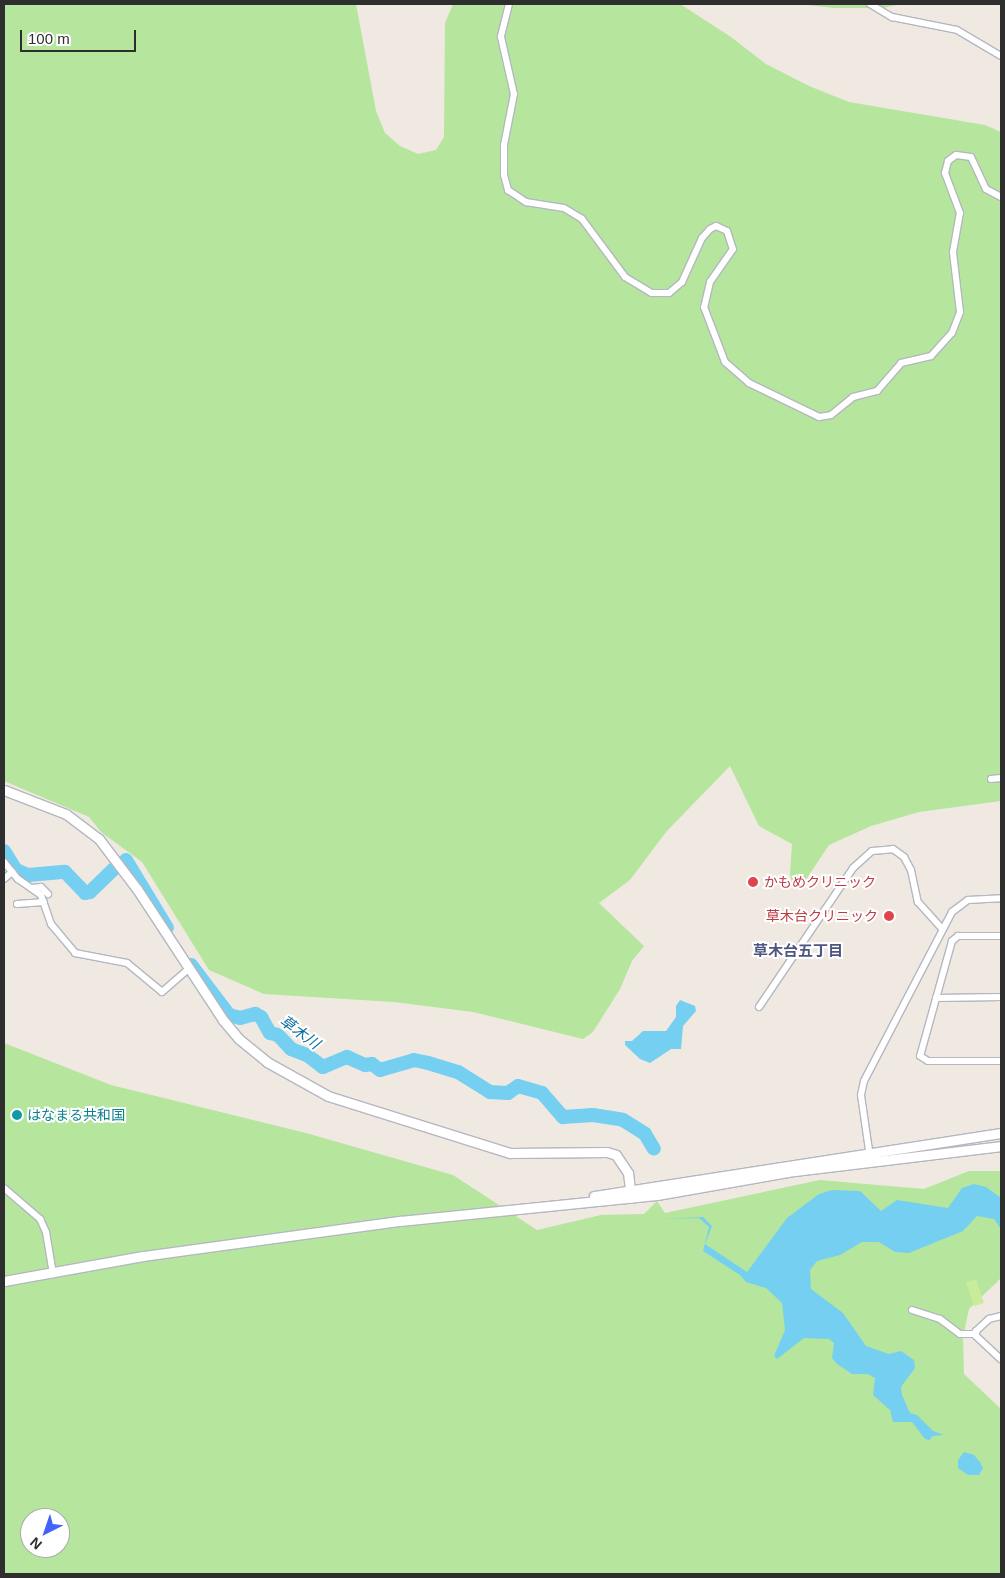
<!DOCTYPE html>
<html>
<head>
<meta charset="utf-8">
<style>
  body { margin:0 }
  #map { position:relative; width:1005px; height:1578px; overflow:hidden; background:#efe9e1; font-family:Arial,"Noto Sans JP",sans-serif }
  div>[style] { position:absolute }
  .green>* { inset:0; background:#b6e59e }
  .pitch>* { inset:0; background:#c9ec9a }
  .water>* { inset:0; background:#75cff0 }
  .river>* { height:14px; margin:-7px; padding:0 7px; transform-origin:7px; border-radius:7px; background:#75cff0 }
  .roads { filter:drop-shadow(1px 0 #b4b7c1) drop-shadow(-1px 0 #b4b7c1) drop-shadow(0 1px #b4b7c1) drop-shadow(0 -1px #b4b7c1) }
  .street>* { height:6px; margin:-3px; padding:0 3px; transform-origin:3px; border-radius:3px; background:#fff }
  .secondary>* { height:9px; margin:-4.5px; padding:0 4.5px; transform-origin:4.5px; border-radius:4.5px; background:#fff }
  .dots>* { width:14px; height:14px; translate:-50% -50%; box-sizing:border-box; border:2px solid #fff; border-radius:50% }
  span { translate:-50% -50%; white-space:nowrap; text-align:center; line-height:1.15; -webkit-text-stroke:4px #fff; paint-order:stroke }
  .health-label { font-size:14px; color:#be3a42 }
  .left { translate:0 -50%; text-align:left }
  .right { translate:-100% -50%; text-align:right }
  .culture-label { font-size:14px; color:#0d838f }
  .neighbourhood-label { font-size:15px; color:#4d5680; font-weight:700 }
  .water-label { font-size:15px; color:#0d6fa3; font-style:italic }
  .frame { position:absolute; inset:0; border:5px solid #2e2e2e; pointer-events:none }
  .north { position:absolute; left:20px; top:1508px; width:50px; height:50px; box-sizing:border-box; background:#fff; border:1px solid #ababab; border-radius:50%; rotate:221deg; font-size:14px; font-weight:700; line-height:20px; text-align:center; color:#2e2e2e }
  .north::after { content:''; display:block; margin:auto; width:18px; height:22px; background:#4264fb; clip-path:polygon(50% 0,100% 100%,50% 72%,0 100%) }
  .scale { position:absolute; left:20px; top:30px; width:116px; height:22px; box-sizing:border-box; border:2px solid #2e2e2e; border-top:0; padding-left:6px; font-size:15px; line-height:18px; white-space:nowrap; color:#2e2e2e; -webkit-text-stroke:4px #fff; paint-order:stroke }
</style>
</head>
<body>
<div id="map">
  <div class="green">
    <i style="clip-path:polygon(4px 4px,356px 4px,376px 111px,385px 133px,400px 146px,418px 154px,436px 150px,444px 137px,445px 23px,453px 4px,680px 4px,731px 37px,766px 64px,809px 86px,849px 102px,985px 125px,1001px 132px,1001px 801px,919px 812px,871px 826px,829px 845px,803px 884px,793px 887px,790px 874px,792px 844px,759px 826px,730px 766px,666px 832px,630px 880px,599px 903px,644px 946px,632px 961px,620px 989px,593px 1032px,583px 1039px,473px 1012px,394px 1002px,264px 994px,209px 970px,142px 862px,101px 832px,89px 817px,4px 781px)"></i>
    <i style="clip-path:polygon(798px 4px,900px 4px,883px 8px,834px 8px)"></i>
    <i style="clip-path:polygon(evenodd,4px 1043px,111px 1085px,306px 1133px,453px 1175px,537px 1230px,601px 1215px,644px 1214px,657px 1201px,665px 1213px,820px 1180px,924px 1189px,969px 1171px,1001px 1171px,1001px 1278px,969px 1309px,963px 1337px,964px 1374px,1001px 1409px,1001px 1574px,4px 1574px,4px 1043px,30px 1518px,60px 1518px,60px 1548px,30px 1548px,30px 1518px)"></i>
  </div>
  <div class="pitch">
    <i style="clip-path:polygon(976px 1279px,984px 1303px,974px 1306px,966px 1282px)"></i>
  </div>
  <div class="water">
    <i style="clip-path:polygon(680px 1000px,695px 1006px,696px 1011px,683px 1026px,681px 1049px,671px 1049px,650px 1063px,640px 1059px,625px 1045px,625px 1041px,632px 1041px,643px 1031px,666px 1031px,676px 1017px,676px 1006px)"></i>
    <i style="clip-path:polygon(974px 1184px,986px 1187px,1001px 1198px,1001px 1229px,994px 1219px,977px 1216px,963px 1231px,909px 1253px,895px 1252px,879px 1242px,862px 1242px,840px 1255px,817px 1261px,810px 1270px,811px 1289px,843px 1313px,866px 1346px,889px 1354px,901px 1351px,914px 1360px,915px 1368px,901px 1387px,902px 1395px,910px 1413px,917px 1415px,933px 1431px,944px 1435px,932px 1436px,930px 1440px,925px 1439px,912px 1422px,893px 1422px,890px 1410px,873px 1395px,875px 1378px,868px 1374px,852px 1374px,837px 1364px,832px 1358px,834px 1343px,829px 1339px,804px 1338px,777px 1359px,774px 1356px,785px 1330px,782px 1303px,766px 1288px,746px 1282px,740px 1275px,703px 1251px,709px 1227px,699px 1218px,662px 1219px,703px 1217px,712px 1226px,705px 1244px,747px 1272px,787px 1218px,819px 1194px,832px 1190px,860px 1191px,881px 1211px,897px 1200px,948px 1208px,962px 1188px)"></i>
    <i style="clip-path:polygon(964px 1452px,974px 1455px,980px 1462px,983px 1468px,979px 1475px,968px 1475px,958px 1468px,958px 1460px)"></i>
  </div>
  <div class="river">
    <i style="left:4px;top:851px;width:22px;rotate:58deg"></i>
    <i style="left:16px;top:870px;width:13px;rotate:23deg"></i>
    <i style="left:28px;top:875px;width:37px;rotate:-5deg"></i>
    <i style="left:65px;top:872px;width:29px;rotate:46deg"></i>
    <i style="left:85px;top:893px;width:5px;rotate:-11deg"></i>
    <i style="left:90px;top:892px;width:33px;rotate:-44deg"></i>
    <i style="left:126px;top:860px;width:79px;rotate:58.9deg"></i>
    <i style="left:191px;top:965px;width:63px;rotate:52.8deg"></i>
    <i style="left:229px;top:1015px;width:11px;rotate:15deg"></i>
    <i style="left:240px;top:1018px;width:16px;rotate:-15deg"></i>
    <i style="left:255px;top:1014px;width:7px;rotate:27deg"></i>
    <i style="left:261px;top:1017px;width:18px;rotate:61deg"></i>
    <i style="left:270px;top:1033px;width:8px;rotate:14deg"></i>
    <i style="left:278px;top:1035px;width:19px;rotate:47deg"></i>
    <i style="left:291px;top:1049px;width:17px;rotate:21deg"></i>
    <i style="left:307px;top:1055px;width:20px;rotate:37deg"></i>
    <i style="left:323px;top:1067px;width:26px;rotate:-23deg"></i>
    <i style="left:347px;top:1057px;width:20px;rotate:24deg"></i>
    <i style="left:365px;top:1065px;width:7px;rotate:-8deg"></i>
    <i style="left:372px;top:1064px;width:10px;rotate:37deg"></i>
    <i style="left:380px;top:1070px;width:35px;rotate:-16deg"></i>
    <i style="left:414px;top:1060px;width:14px;rotate:12deg"></i>
    <i style="left:428px;top:1063px;width:31px;rotate:17deg"></i>
    <i style="left:458px;top:1072px;width:38px;rotate:32deg"></i>
    <i style="left:490px;top:1092px;width:18px;rotate:3deg"></i>
    <i style="left:508px;top:1093px;width:12px;rotate:-35deg"></i>
    <i style="left:518px;top:1086px;width:25px;rotate:16deg"></i>
    <i style="left:542px;top:1093px;width:32px;rotate:49deg"></i>
    <i style="left:563px;top:1117px;width:30px;rotate:-4deg"></i>
    <i style="left:593px;top:1115px;width:30px;rotate:9deg"></i>
    <i style="left:623px;top:1120px;width:26px;rotate:32deg"></i>
    <i style="left:645px;top:1134px;width:17px;rotate:59deg"></i>
  </div>
  <div class="roads">
    <div class="street">
      <i style="left:509px;top:4px;width:34px;rotate:104deg"></i>
      <i style="left:501px;top:37px;width:58px;rotate:77.2deg"></i>
      <i style="left:514px;top:94px;width:52px;rotate:101.1deg"></i>
      <i style="left:504px;top:145px;width:30px;rotate:90deg"></i>
      <i style="left:504px;top:175px;width:16px;rotate:75deg"></i>
      <i style="left:508px;top:190px;width:22px;rotate:34deg"></i>
      <i style="left:526px;top:202px;width:38px;rotate:9deg"></i>
      <i style="left:564px;top:208px;width:21px;rotate:31deg"></i>
      <i style="left:582px;top:219px;width:72px;rotate:53.4deg"></i>
      <i style="left:625px;top:277px;width:31px;rotate:31deg"></i>
      <i style="left:652px;top:293px;width:17px"></i>
      <i style="left:669px;top:293px;width:17px;rotate:-40deg"></i>
      <i style="left:682px;top:282px;width:48px;rotate:-65.6deg"></i>
      <i style="left:702px;top:238px;width:12px;rotate:-48deg"></i>
      <i style="left:710px;top:229px;width:7px;rotate:-27deg"></i>
      <i style="left:716px;top:226px;width:12px;rotate:24deg"></i>
      <i style="left:727px;top:231px;width:19px;rotate:72deg"></i>
      <i style="left:733px;top:249px;width:40px;rotate:124.9deg"></i>
      <i style="left:710px;top:282px;width:26px;rotate:103deg"></i>
      <i style="left:704px;top:307px;width:59px;rotate:69.1deg"></i>
      <i style="left:725px;top:362px;width:32px;rotate:41deg"></i>
      <i style="left:749px;top:383px;width:78px;rotate:25.9deg"></i>
      <i style="left:819px;top:417px;width:12px;rotate:-9deg"></i>
      <i style="left:831px;top:415px;width:28px;rotate:-39deg"></i>
      <i style="left:853px;top:397px;width:25px;rotate:-14deg"></i>
      <i style="left:877px;top:391px;width:37px;rotate:-49deg"></i>
      <i style="left:901px;top:363px;width:31px;rotate:-13deg"></i>
      <i style="left:931px;top:356px;width:31px;rotate:-48deg"></i>
      <i style="left:952px;top:333px;width:22px;rotate:-69deg"></i>
      <i style="left:960px;top:312px;width:60px;rotate:-96.7deg"></i>
      <i style="left:953px;top:252px;width:40px;rotate:-80deg"></i>
      <i style="left:960px;top:213px;width:43px;rotate:-110.6deg"></i>
      <i style="left:945px;top:173px;width:12px;rotate:-76deg"></i>
      <i style="left:948px;top:161px;width:10px;rotate:-37deg"></i>
      <i style="left:956px;top:155px;width:15px;rotate:8deg"></i>
      <i style="left:971px;top:157px;width:35px;rotate:65deg"></i>
      <i style="left:986px;top:189px;width:17px;rotate:28deg"></i>
      <i style="left:870px;top:4px;width:26px;rotate:31deg"></i>
      <i style="left:892px;top:17px;width:66px;rotate:11.3deg"></i>
      <i style="left:957px;top:30px;width:51px;rotate:30.6deg"></i>
      <i style="left:991px;top:779px;width:10px;rotate:-6deg"></i>
      <i style="left:4px;top:862px;width:22px;rotate:51deg"></i>
      <i style="left:18px;top:879px;width:28px;rotate:35deg"></i>
      <i style="left:41px;top:895px;width:31px;rotate:71deg"></i>
      <i style="left:51px;top:924px;width:38px;rotate:50deg"></i>
      <i style="left:75px;top:953px;width:53px;rotate:10.9deg"></i>
      <i style="left:127px;top:963px;width:45px;rotate:39.6deg"></i>
      <i style="left:162px;top:992px;width:35px;rotate:-41deg"></i>
      <i style="left:4px;top:879px;width:11px;rotate:-41deg"></i>
      <i style="left:32px;top:888px;width:9px;rotate:-6deg"></i>
      <i style="left:41px;top:887px;width:10px;rotate:45deg"></i>
      <i style="left:17px;top:904px;width:27px;rotate:-4deg"></i>
      <i style="left:1001px;top:936px;width:43px;rotate:180deg"></i>
      <i style="left:958px;top:936px;width:8px;rotate:140deg"></i>
      <i style="left:952px;top:941px;width:119px;rotate:105.5deg"></i>
      <i style="left:920px;top:1056px;width:9px;rotate:32deg"></i>
      <i style="left:928px;top:1061px;width:73px"></i>
      <i style="left:936px;top:998px;width:65px;rotate:-0.9deg"></i>
      <i style="left:759px;top:1007px;width:168px;rotate:-55.9deg"></i>
      <i style="left:853px;top:868px;width:25px;rotate:-42deg"></i>
      <i style="left:872px;top:851px;width:21px;rotate:-5deg"></i>
      <i style="left:893px;top:849px;width:14px;rotate:36deg"></i>
      <i style="left:904px;top:857px;width:15px;rotate:62deg"></i>
      <i style="left:911px;top:870px;width:33px;rotate:78deg"></i>
      <i style="left:918px;top:902px;width:36px;rotate:48deg"></i>
      <i style="left:870px;top:1157px;width:63px;rotate:-98.3deg"></i>
      <i style="left:861px;top:1095px;width:14px;rotate:-78deg"></i>
      <i style="left:864px;top:1081px;width:191px;rotate:-62.5deg"></i>
      <i style="left:952px;top:912px;width:20px;rotate:-37deg"></i>
      <i style="left:968px;top:900px;width:33px;rotate:-3deg"></i>
      <i style="left:4px;top:1188px;width:48px;rotate:40.7deg"></i>
      <i style="left:40px;top:1219px;width:14px;rotate:65deg"></i>
      <i style="left:46px;top:1232px;width:43px;rotate:80.5deg"></i>
      <i style="left:912px;top:1310px;width:29px;rotate:18deg"></i>
      <i style="left:940px;top:1319px;width:25px;rotate:37deg"></i>
      <i style="left:960px;top:1334px;width:16px"></i>
      <i style="left:1001px;top:1316px;width:12px;rotate:166deg"></i>
      <i style="left:989px;top:1319px;width:18px;rotate:137deg"></i>
      <i style="left:976px;top:1331px;width:5px;rotate:90deg"></i>
      <i style="left:976px;top:1336px;width:34px;rotate:43deg"></i>
    </div>
    <div class="secondary">
      <i style="left:4px;top:790px;width:66px;rotate:21.2deg"></i>
      <i style="left:66px;top:814px;width:41px;rotate:37.1deg"></i>
      <i style="left:99px;top:839px;width:63px;rotate:52.8deg"></i>
      <i style="left:137px;top:889px;width:157px;rotate:56.7deg"></i>
      <i style="left:223px;top:1020px;width:25px;rotate:50deg"></i>
      <i style="left:239px;top:1039px;width:36px;rotate:39deg"></i>
      <i style="left:267px;top:1062px;width:70px;rotate:29.1deg"></i>
      <i style="left:328px;top:1096px;width:191px;rotate:17.4deg"></i>
      <i style="left:510px;top:1153px;width:97px;rotate:-0.6deg"></i>
      <i style="left:607px;top:1152px;width:9px;rotate:18deg"></i>
      <i style="left:616px;top:1155px;width:22px;rotate:56deg"></i>
      <i style="left:628px;top:1173px;width:25px;rotate:83deg"></i>
      <i style="left:594px;top:1196px;width:412px;rotate:-8.8deg"></i>
      <i style="left:4px;top:1281px;width:141px;rotate:-10.2deg"></i>
      <i style="left:143px;top:1256px;width:259px;rotate:-7.8deg"></i>
      <i style="left:400px;top:1221px;width:258px;rotate:-5.8deg"></i>
      <i style="left:657px;top:1195px;width:140px;rotate:-9.9deg"></i>
      <i style="left:795px;top:1171px;width:208px;rotate:-6.9deg"></i>
    </div>
  </div>
  <div class="dots">
    <i style="left:753px;top:882px;background:#e0444e"></i>
    <i style="left:889px;top:916px;background:#e0444e"></i>
    <i style="left:17px;top:1115px;background:#0f9aa8"></i>
  </div>
  <div class="health-label">
    <span class="left" style="left:764px;top:882px">かもめクリニック</span>
    <span class="right" style="left:878px;top:916px">草木台クリニック</span>
  </div>
  <div class="culture-label">
    <span class="left" style="left:27px;top:1115px">はなまる共和国</span>
  </div>
  <div class="neighbourhood-label">
    <span style="left:798px;top:951px">草木台五丁目</span>
  </div>
  <div class="water-label">
    <span style="left:300px;top:1032px;rotate:36deg">草木川</span>
  </div>
  <div class="frame"></div>
  <div class="north">N</div>
  <div class="scale">100 m</div>
</div>
</body>
</html>
